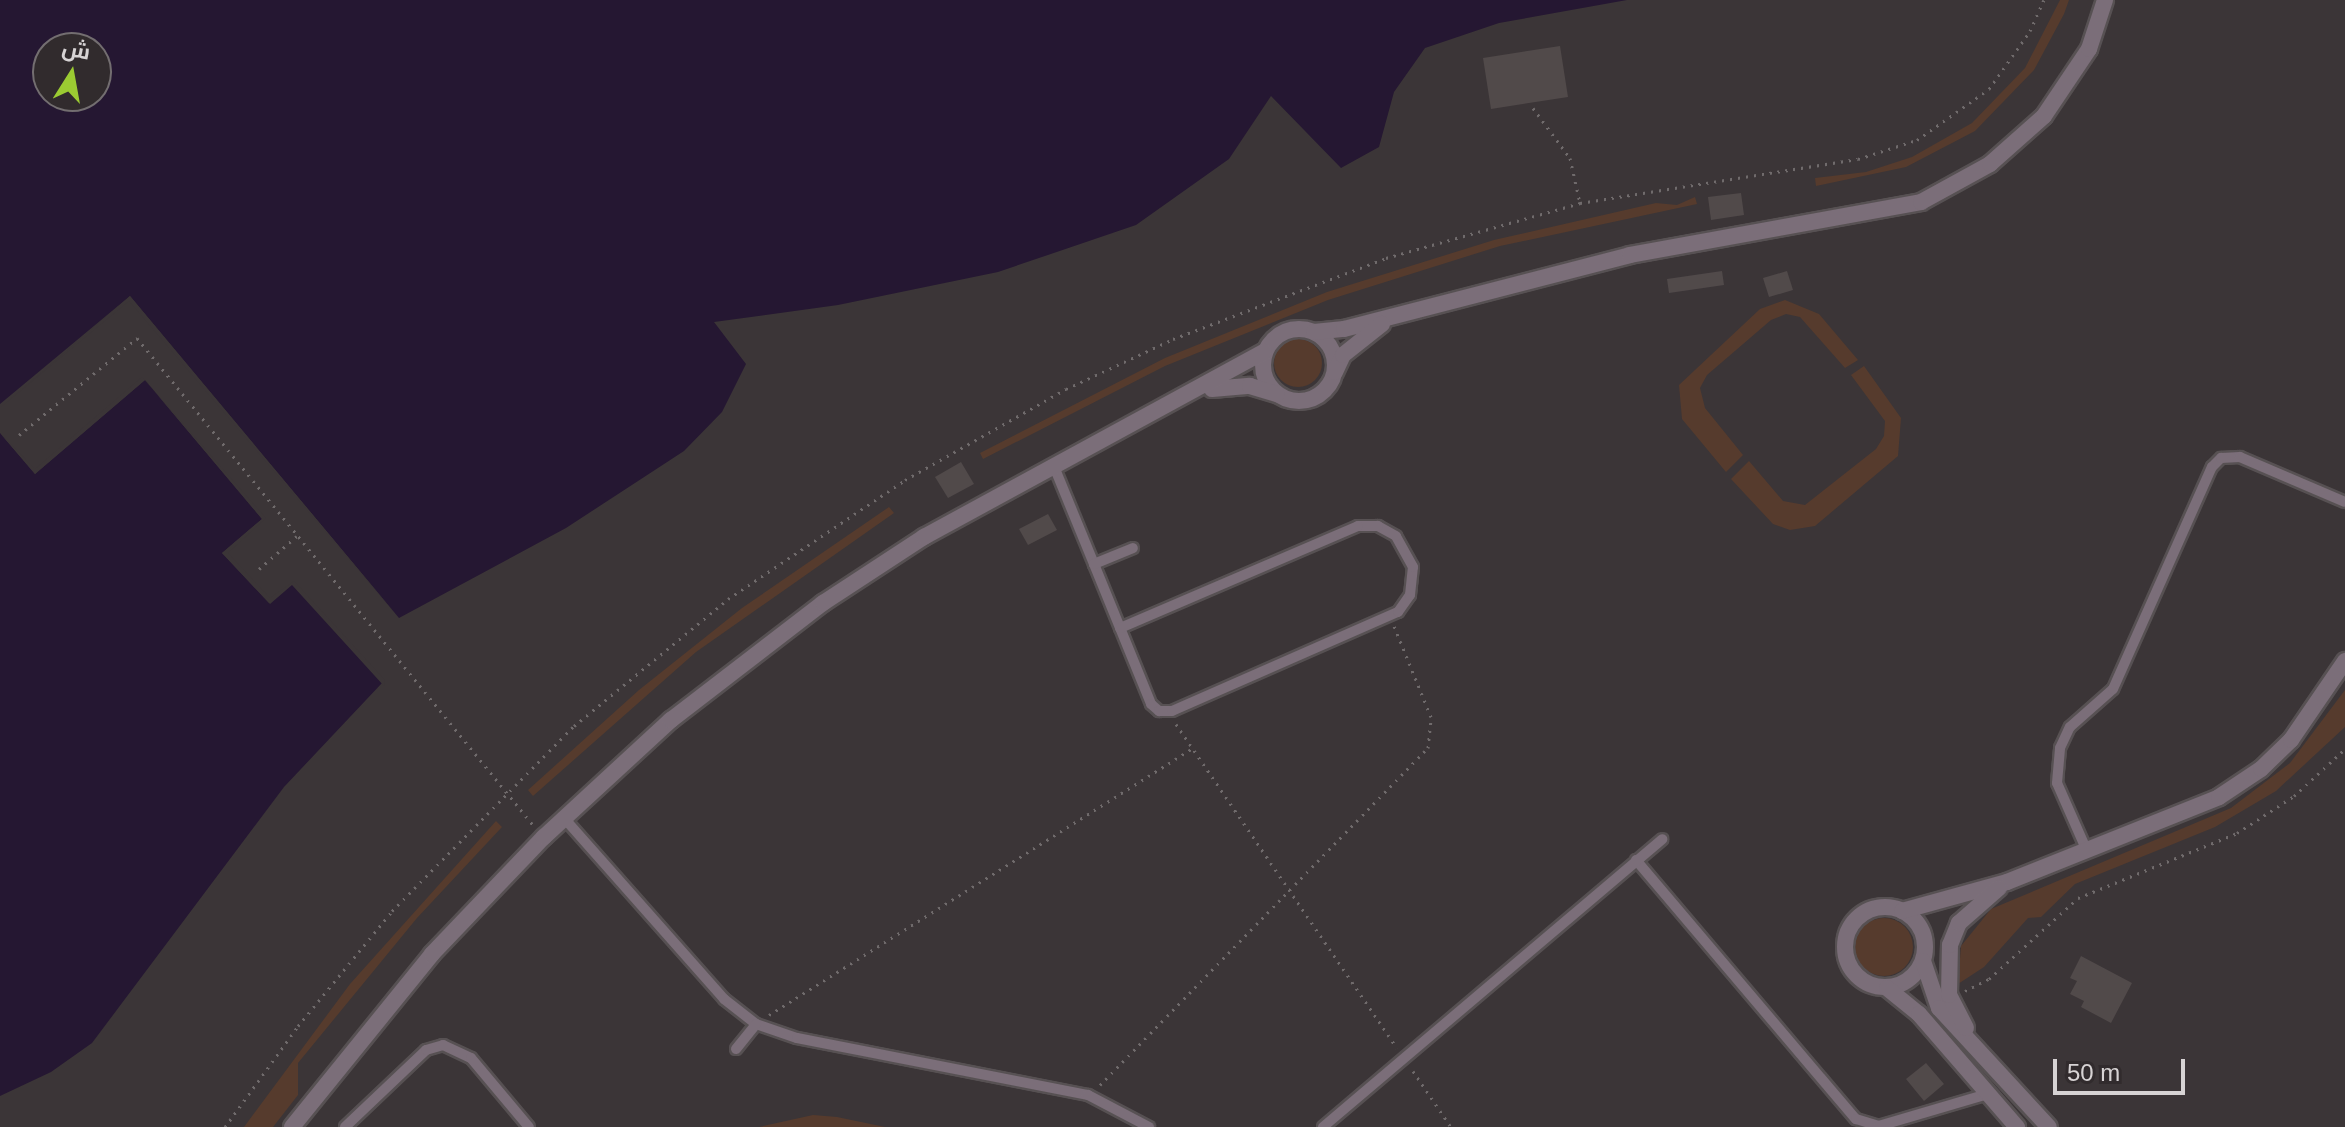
<!DOCTYPE html>
<html>
<head>
<meta charset="utf-8">
<style>
  body { margin:0 }
  #map { position:relative; width:2345px; height:1127px; overflow:hidden; background:#3b3537; font-family:Arial,Cairo,sans-serif }
  div>[style] { position:absolute }
  .green>* { inset:0; background:#563b2d }
  .round { border-radius:50% }
  .water>* { inset:0; background:#251732 }
  .pier>* { inset:0; background:#3b3537 }
  .building>* { inset:0; background:#514a4a }
  .path>* { height:3px; margin-top:-1.5px; transform-origin:0; background:repeating-linear-gradient(90deg,#706b6c 0 2px,transparent 0 8px) }
  .roads { filter:drop-shadow(2px 0 #575153) drop-shadow(-2px 0 #575153) drop-shadow(0 2px #575153) drop-shadow(0 -2px #575153) }
  .service>* { height:10px; margin:-5px; padding:0 5px; transform-origin:5px; border-radius:5px; background:#7b6e79 }
  .minor>* { height:16px; margin:-8px; padding:0 8px; transform-origin:8px; border-radius:8px; background:#7b6e79 }
  .minor>.ring { margin:-8px; padding:0; box-sizing:content-box; background:none; border:16px solid #7b6e79; border-radius:50% }
  span { translate:-50% -50%; white-space:nowrap; text-align:center; line-height:1.15; -webkit-text-stroke:7px #312b2d; paint-order:stroke }
  .north { position:absolute; left:32px; top:32px; width:80px; height:80px; box-sizing:border-box; background:#312b2d; border:2px solid #736e70; border-radius:50%; rotate:11deg; font-size:22px; font-weight:700; line-height:32px; text-align:center; color:#d7d3d4 }
  .north::after { content:''; display:block; margin:auto; width:28px; height:36px; background:#9bcb32; clip-path:polygon(50% 0,100% 100%,50% 72%,0 100%) }
  .scale { position:absolute; left:2053px; top:1059px; width:132px; height:36px; box-sizing:border-box; border:4px solid #d7d3d4; border-top:0; padding-left:10px; font-size:24px; line-height:28px; white-space:nowrap; color:#d7d3d4; -webkit-text-stroke:6px #312b2d; paint-order:stroke }
</style>
</head>
<body>
<div id="map">
  <div class="green">
    <i style="clip-path:polygon(2060px 0,2069px 0,2064px 14px,2034px 70px,1975px 131px,1906px 167px,1816px 186px,1815px 178px,1866px 172px,1912px 157px,1972px 123px,2025px 68px)"></i>
    <i style="clip-path:polygon(1695px 197px,1697px 204px,1500px 246px,1328px 300px,1165px 366px,983px 459px,980px 453px,1165px 358px,1327px 292px,1494px 240px,1656px 203px,1677px 205px)"></i>
    <i style="clip-path:polygon(1785px 300px,1819px 314px,1858px 360px,1845px 368px,1800px 317px,1786px 314px,1771px 320px,1707px 375px,1700px 388px,1705px 408px,1743px 455px,1726px 472px,1682px 419px,1679px 385px,1760px 309px)"></i>
    <i class="round" style="left:1274px;top:339px;width:48px;height:48px"></i>
    <i style="clip-path:polygon(1864px 366px,1901px 418px,1898px 456px,1815px 526px,1790px 530px,1773px 524px,1731px 479px,1749px 461px,1783px 501px,1805px 505px,1876px 449px,1884px 436px,1885px 421px,1851px 375px)"></i>
    <i style="clip-path:polygon(889px 507px,894px 513px,696px 652px,533px 796px,528px 790px,639px 690px,742px 608px)"></i>
    <i style="clip-path:polygon(2345px 690px,2345px 727px,2276px 791px,2215px 827px,2075px 884px,2041px 917px,2028px 918px,1984px 967px,1958px 984px,1961px 946px,1991px 909px,2231px 808px,2290px 763px)"></i>
    <i style="clip-path:polygon(496px 821px,502px 827px,417px 918px,298px 1063px,298px 1095px,273px 1127px,244px 1127px,350px 984px)"></i>
    <i class="round" style="left:1855px;top:918px;width:58px;height:58px"></i>
    <i style="clip-path:polygon(813px 1115px,837px 1117px,885px 1127px,759px 1127px)"></i>
  </div>
  <div class="water">
    <i style="clip-path:polygon(evenodd,0 0,1627px 0,1499px 23px,1425px 48px,1394px 92px,1379px 147px,1341px 168px,1271px 96px,1229px 159px,1136px 225px,998px 272px,838px 305px,714px 322px,746px 364px,722px 412px,684px 451px,566px 528px,399px 618px,130px 296px,0 404px,0 0,48px 48px,96px 48px,96px 96px,48px 96px,48px 48px)"></i>
    <i style="clip-path:polygon(145px 380px,262px 519px,222px 553px,269px 603px,292px 584px,382px 683px,284px 787px,92px 1043px,51px 1072px,0 1096px,0 433px,35px 474px)"></i>
  </div>
  <div class="pier">
    <i style="clip-path:polygon(130px 296px,399px 618px,129px 301px,0 408px)"></i>
    <i style="clip-path:polygon(142px 377px,266px 518px,228px 553px,270px 598px,294px 581px,385px 680px,384px 686px,292px 585px,270px 604px,222px 553px,262px 519px,145px 380px,35px 474px,0 433px,35px 469px)"></i>
  </div>
  <div class="building">
    <i style="clip-path:polygon(1560px 46px,1568px 97px,1491px 109px,1483px 58px)"></i>
    <i style="clip-path:polygon(1741px 193px,1744px 215px,1711px 220px,1708px 197px)"></i>
    <i style="clip-path:polygon(1722px 271px,1724px 285px,1669px 293px,1667px 279px)"></i>
    <i style="clip-path:polygon(1787px 271px,1793px 290px,1769px 297px,1763px 278px)"></i>
    <i style="clip-path:polygon(961px 462px,974px 484px,948px 498px,935px 477px)"></i>
    <i style="clip-path:polygon(1048px 514px,1057px 530px,1028px 545px,1019px 529px)"></i>
    <i style="clip-path:polygon(2081px 956px,2132px 983px,2111px 1023px,2081px 1007px,2084px 1001px,2070px 994px,2077px 981px,2070px 978px)"></i>
    <i style="clip-path:polygon(1926px 1063px,1944px 1084px,1924px 1101px,1906px 1079px)"></i>
  </div>
  <div class="path">
    <i style="left:1533px;top:108px;width:62px;rotate:53.5deg"></i>
    <i style="left:1570px;top:158px;width:46px;rotate:77.5deg"></i>
    <i style="left:19px;top:435px;width:153px;rotate:-39.4deg"></i>
    <i style="left:137px;top:338px;width:628px;rotate:50.88deg"></i>
    <i style="left:259px;top:569px;width:50px;rotate:-41deg"></i>
    <i style="left:1176px;top:724px;width:392px;rotate:55.7deg"></i>
    <i style="left:1965px;top:991px;width:27px;rotate:-27deg"></i>
    <i style="left:1989px;top:979px;width:120px;rotate:-42.3deg"></i>
    <i style="left:2078px;top:898px;width:172px;rotate:-22.2deg"></i>
    <i style="left:2237px;top:833px;width:68px;rotate:-33deg"></i>
    <i style="left:2294px;top:796px;width:69px;rotate:-42.7deg"></i>
    <i style="left:769px;top:1015px;width:501px;rotate:-32.2deg"></i>
    <i style="left:1413px;top:1071px;width:68px;rotate:55.8deg"></i>
    <i style="left:1100px;top:1085px;width:470px;rotate:-45.8deg"></i>
    <i style="left:1428px;top:748px;width:31px;rotate:-84deg"></i>
    <i style="left:1431px;top:717px;width:98px;rotate:-112.1deg"></i>
    <i style="left:225px;top:1127px;width:125px;rotate:-54.1deg"></i>
    <i style="left:298px;top:1026px;width:149px;rotate:-50.7deg"></i>
    <i style="left:392px;top:911px;width:260px;rotate:-45.5deg"></i>
    <i style="left:574px;top:726px;width:200px;rotate:-39.5deg"></i>
    <i style="left:728px;top:599px;width:213px;rotate:-33.9deg"></i>
    <i style="left:905px;top:480px;width:185px;rotate:-29.5deg"></i>
    <i style="left:1066px;top:389px;width:118px;rotate:-25deg"></i>
    <i style="left:1173px;top:339px;width:228px;rotate:-20.8deg"></i>
    <i style="left:1386px;top:258px;width:202px;rotate:-15.8deg"></i>
    <i style="left:1580px;top:203px;width:281px;rotate:-9deg"></i>
    <i style="left:1858px;top:159px;width:62px;rotate:-17.9deg"></i>
    <i style="left:1917px;top:140px;width:88px;rotate:-35.3deg"></i>
    <i style="left:1989px;top:89px;width:71px;rotate:-54.7deg"></i>
    <i style="left:2030px;top:31px;width:34px;rotate:-66deg"></i>
  </div>
  <div class="roads">
    <div class="service">
      <i style="left:1053px;top:464px;width:108px;rotate:67.7deg"></i>
      <i style="left:1094px;top:564px;width:151px;rotate:67.8deg"></i>
      <i style="left:1151px;top:704px;width:11px;rotate:41deg"></i>
      <i style="left:1159px;top:711px;width:13px"></i>
      <i style="left:1172px;top:711px;width:247px;rotate:-23.7deg"></i>
      <i style="left:1398px;top:612px;width:21px;rotate:-55deg"></i>
      <i style="left:1410px;top:595px;width:28px;rotate:-84deg"></i>
      <i style="left:1413px;top:567px;width:35px;rotate:-119deg"></i>
      <i style="left:1396px;top:536px;width:21px;rotate:-151deg"></i>
      <i style="left:1378px;top:526px;width:20px;rotate:180deg"></i>
      <i style="left:1358px;top:526px;width:259px;rotate:156.8deg"></i>
      <i style="left:1094px;top:564px;width:42px;rotate:-22.3deg"></i>
      <i style="left:564px;top:818px;width:242px;rotate:48.5deg"></i>
      <i style="left:724px;top:999px;width:41px;rotate:38deg"></i>
      <i style="left:756px;top:1024px;width:43px;rotate:18.9deg"></i>
      <i style="left:797px;top:1038px;width:297px;rotate:11.1deg"></i>
      <i style="left:1088px;top:1095px;width:69px;rotate:27.7deg"></i>
      <i style="left:2087px;top:851px;width:74px;rotate:-113.8deg"></i>
      <i style="left:2057px;top:783px;width:35px;rotate:-85deg"></i>
      <i style="left:2060px;top:748px;width:23px;rotate:-65deg"></i>
      <i style="left:2070px;top:727px;width:57px;rotate:-41.5deg"></i>
      <i style="left:2113px;top:689px;width:243px;rotate:-66deg"></i>
      <i style="left:2212px;top:467px;width:13px;rotate:-45deg"></i>
      <i style="left:2221px;top:458px;width:19px;rotate:-3deg"></i>
      <i style="left:2240px;top:457px;width:114px;rotate:23.2deg"></i>
      <i style="left:1636px;top:860px;width:340px;rotate:49.7deg"></i>
      <i style="left:1856px;top:1119px;width:24px;rotate:17deg"></i>
      <i style="left:1879px;top:1126px;width:114px;rotate:-16.4deg"></i>
      <i style="left:736px;top:1049px;width:32px;rotate:-51deg"></i>
      <i style="left:345px;top:1127px;width:112px;rotate:-43.5deg"></i>
      <i style="left:426px;top:1050px;width:18px;rotate:-16deg"></i>
      <i style="left:443px;top:1045px;width:31px;rotate:25deg"></i>
      <i style="left:471px;top:1058px;width:90px;rotate:50deg"></i>
      <i style="left:1323px;top:1127px;width:445px;rotate:-40.3deg"></i>
    </div>
    <div class="minor">
      <i class="ring" style="left:1263px;top:329px;width:56px;height:56px"></i>
      <i style="left:1314px;top:332px;width:30px;rotate:-6deg"></i>
      <i style="left:1344px;top:329px;width:295px;rotate:-14.5deg"></i>
      <i style="left:1630px;top:255px;width:296px;rotate:-10.3deg"></i>
      <i style="left:1921px;top:202px;width:79px;rotate:-28.8deg"></i>
      <i style="left:1990px;top:164px;width:72px;rotate:-41.6deg"></i>
      <i style="left:2044px;top:116px;width:81px;rotate:-56.1deg"></i>
      <i style="left:2089px;top:49px;width:52px;rotate:-71.9deg"></i>
      <i style="left:1335px;top:372px;width:19px;rotate:-65deg"></i>
      <i style="left:1343px;top:355px;width:50px;rotate:-38.5deg"></i>
      <i style="left:1212px;top:389px;width:38px;rotate:-5deg"></i>
      <i style="left:1250px;top:386px;width:28px;rotate:17deg"></i>
      <i class="ring" style="left:1845px;top:907px;width:64px;height:64px"></i>
      <i style="left:1902px;top:911px;width:109px;rotate:-15.4deg"></i>
      <i style="left:2007px;top:882px;width:228px;rotate:-21.8deg"></i>
      <i style="left:2219px;top:797px;width:50px;rotate:-33.7deg"></i>
      <i style="left:2261px;top:769px;width:42px;rotate:-44deg"></i>
      <i style="left:2291px;top:740px;width:96px;rotate:-55.6deg"></i>
      <i style="left:1923px;top:961px;width:50px;rotate:71.2deg"></i>
      <i style="left:1939px;top:1008px;width:162px;rotate:47.3deg"></i>
      <i style="left:1887px;top:988px;width:41px;rotate:39.1deg"></i>
      <i style="left:1919px;top:1014px;width:150px;rotate:49.1deg"></i>
      <i style="left:1966px;top:1028px;width:37px;rotate:-117deg"></i>
      <i style="left:1949px;top:995px;width:50px;rotate:-88.9deg"></i>
      <i style="left:1950px;top:945px;width:24px;rotate:-68deg"></i>
      <i style="left:1959px;top:923px;width:53px;rotate:-41.2deg"></i>
      <i style="left:292px;top:1127px;width:223px;rotate:-51deg"></i>
      <i style="left:432px;top:954px;width:162px;rotate:-46.3deg"></i>
      <i style="left:544px;top:837px;width:173px;rotate:-42.7deg"></i>
      <i style="left:671px;top:720px;width:192px;rotate:-37.6deg"></i>
      <i style="left:823px;top:603px;width:121px;rotate:-33.2deg"></i>
      <i style="left:924px;top:537px;width:387px;rotate:-28.6deg"></i>
    </div>
  </div>
  <div class="north">ش</div>
  <div class="scale">50 m</div>
</div>
</body>
</html>
